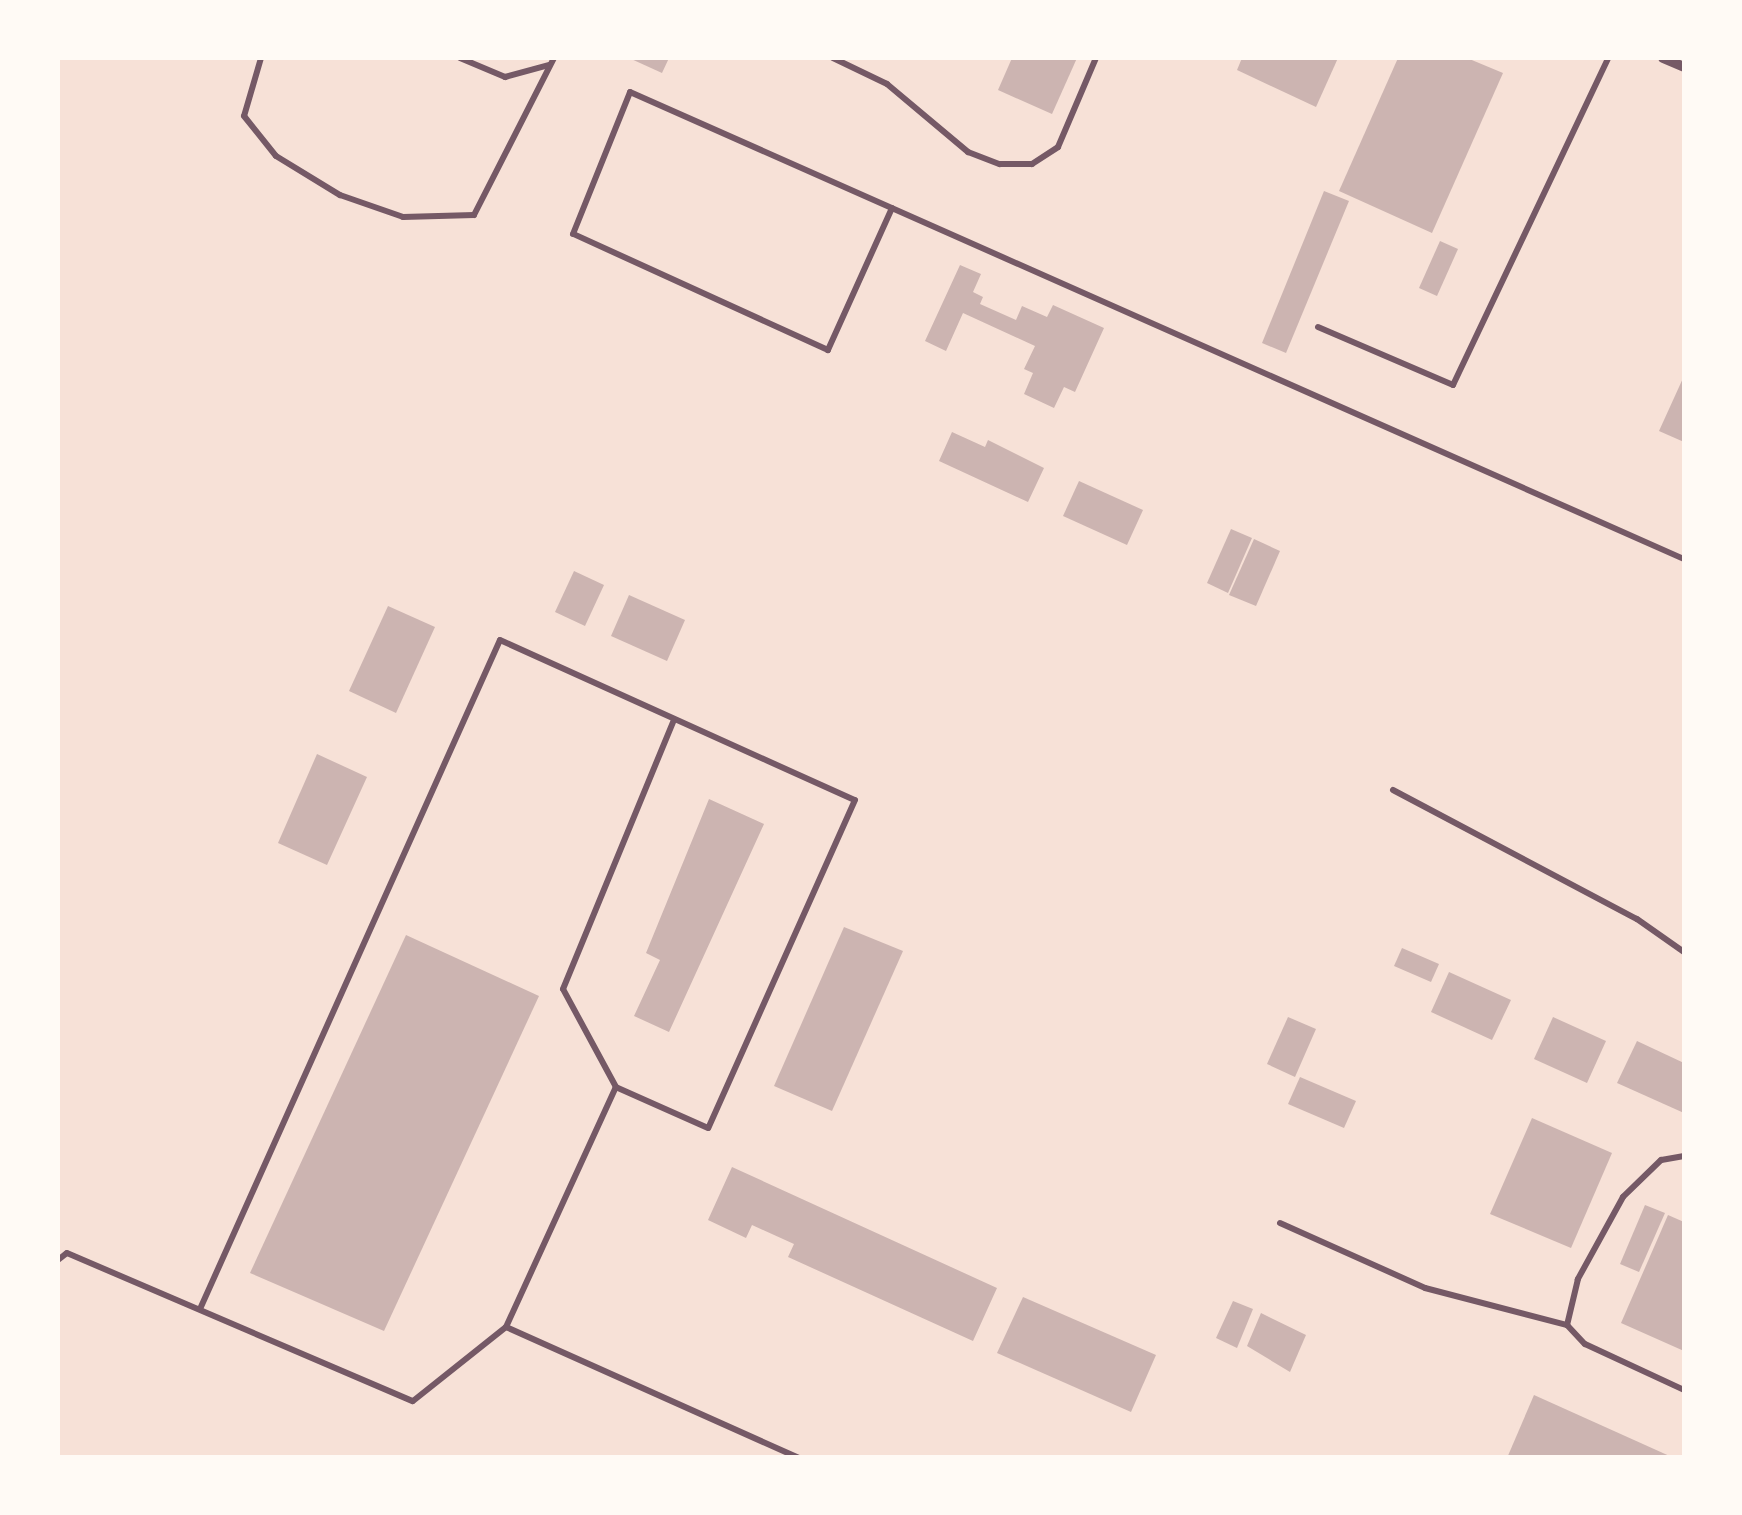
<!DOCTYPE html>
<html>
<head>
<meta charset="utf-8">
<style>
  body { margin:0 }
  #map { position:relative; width:1742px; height:1515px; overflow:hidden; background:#f7e1d7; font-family:"DM Sans",sans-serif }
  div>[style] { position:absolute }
  .building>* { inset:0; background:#ccb4b1 }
  .service>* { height:6px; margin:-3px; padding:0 3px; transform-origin:3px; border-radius:3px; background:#755966 }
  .minor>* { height:10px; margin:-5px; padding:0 5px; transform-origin:5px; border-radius:5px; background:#755966 }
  span { translate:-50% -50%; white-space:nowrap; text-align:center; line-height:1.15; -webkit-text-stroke:8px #fffaf5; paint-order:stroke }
  .frame { position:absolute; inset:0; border:60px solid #fffaf5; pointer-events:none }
</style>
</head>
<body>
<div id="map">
  <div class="building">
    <i style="clip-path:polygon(629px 58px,669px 58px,662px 73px)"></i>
    <i style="clip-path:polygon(1012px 58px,1077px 58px,1052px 114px,998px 90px)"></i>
    <i style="clip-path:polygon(1242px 58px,1338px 58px,1316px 107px,1237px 70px)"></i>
    <i style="clip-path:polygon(1398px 58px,1467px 58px,1503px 73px,1432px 233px,1339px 191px)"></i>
    <i style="clip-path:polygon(1324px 191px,1349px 201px,1286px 353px,1262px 343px)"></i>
    <i style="clip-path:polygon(1440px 241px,1458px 249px,1437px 296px,1419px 288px)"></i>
    <i style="clip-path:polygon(960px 265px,981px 274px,973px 292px,983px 297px,980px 304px,1016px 320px,1022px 306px,1047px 317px,1053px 305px,1104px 328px,1075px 392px,1064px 387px,1054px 408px,1024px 394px,1033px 373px,1024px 369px,1035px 346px,963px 313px,946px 351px,925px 341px)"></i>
    <i style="clip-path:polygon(1684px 376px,1684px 442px,1659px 431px)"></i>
    <i style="clip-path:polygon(952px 432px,985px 447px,988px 440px,1044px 468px,1028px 502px,939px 461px)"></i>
    <i style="clip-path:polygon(1079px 481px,1143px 510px,1127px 545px,1063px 516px)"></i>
    <i style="clip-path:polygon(1231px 529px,1252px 538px,1228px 593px,1207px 583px)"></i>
    <i style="clip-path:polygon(1254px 539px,1280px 551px,1256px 606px,1229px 595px)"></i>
    <i style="clip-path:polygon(574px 571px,604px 585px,585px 626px,555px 612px)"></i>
    <i style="clip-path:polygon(629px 595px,685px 620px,667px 661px,611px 636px)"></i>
    <i style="clip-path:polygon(388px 606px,435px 627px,396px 713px,349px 691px)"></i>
    <i style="clip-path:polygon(317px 754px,367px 777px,327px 865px,278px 843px)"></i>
    <i style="clip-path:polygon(709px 799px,764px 824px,669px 1032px,634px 1016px,660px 960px,646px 953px)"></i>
    <i style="clip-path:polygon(844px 927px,903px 951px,832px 1111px,774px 1086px)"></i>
    <i style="clip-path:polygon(406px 935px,539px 996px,384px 1331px,250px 1273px)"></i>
    <i style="clip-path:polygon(1402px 948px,1439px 964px,1431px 982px,1394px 966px)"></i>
    <i style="clip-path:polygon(1449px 972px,1511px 1000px,1492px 1040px,1431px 1012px)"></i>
    <i style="clip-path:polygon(1288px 1017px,1316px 1029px,1295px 1077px,1267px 1064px)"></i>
    <i style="clip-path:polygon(1553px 1017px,1606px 1041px,1587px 1083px,1534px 1059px)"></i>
    <i style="clip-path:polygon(1637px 1041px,1684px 1063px,1684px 1113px,1617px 1083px)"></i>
    <i style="clip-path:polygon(1300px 1077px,1356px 1101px,1344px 1128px,1288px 1104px)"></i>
    <i style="clip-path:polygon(1532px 1118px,1612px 1153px,1571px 1248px,1490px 1214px)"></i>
    <i style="clip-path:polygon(732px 1167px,997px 1288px,973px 1341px,788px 1257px,794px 1244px,752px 1225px,746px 1238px,708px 1220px)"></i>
    <i style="clip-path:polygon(1645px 1205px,1665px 1213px,1639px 1272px,1620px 1264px)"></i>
    <i style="clip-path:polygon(1668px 1215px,1684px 1222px,1684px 1351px,1621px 1323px)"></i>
    <i style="clip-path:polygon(1023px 1297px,1156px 1355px,1131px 1412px,997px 1353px)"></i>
    <i style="clip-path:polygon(1233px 1301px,1253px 1309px,1237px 1348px,1216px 1338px)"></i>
    <i style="clip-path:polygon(1261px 1313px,1306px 1335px,1290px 1372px,1247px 1346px)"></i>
    <i style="clip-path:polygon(1534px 1395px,1674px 1458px,1507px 1458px)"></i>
  </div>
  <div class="service">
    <i style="left:261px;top:58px;width:60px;rotate:106.3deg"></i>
    <i style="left:244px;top:116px;width:51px;rotate:51.3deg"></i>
    <i style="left:276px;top:156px;width:75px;rotate:31.4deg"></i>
    <i style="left:340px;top:195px;width:67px;rotate:19.2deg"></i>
    <i style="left:403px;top:217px;width:71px;rotate:-1.6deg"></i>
    <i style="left:474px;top:215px;width:176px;rotate:-63deg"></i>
    <i style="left:460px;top:58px;width:49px;rotate:22.9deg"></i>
    <i style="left:505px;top:77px;width:46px;rotate:-15.3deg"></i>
    <i style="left:833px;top:58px;width:60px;rotate:25.7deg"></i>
    <i style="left:887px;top:84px;width:106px;rotate:40deg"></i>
    <i style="left:968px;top:152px;width:34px;rotate:21deg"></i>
    <i style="left:1000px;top:164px;width:32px"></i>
    <i style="left:1032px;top:164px;width:31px;rotate:-33deg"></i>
    <i style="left:1058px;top:147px;width:97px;rotate:-66.9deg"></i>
    <i style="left:892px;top:208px;width:156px;rotate:114.3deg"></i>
    <i style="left:828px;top:350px;width:280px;rotate:-155.5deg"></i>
    <i style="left:573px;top:234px;width:153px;rotate:-68.1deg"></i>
    <i style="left:630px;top:92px;width:1153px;rotate:23.9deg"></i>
    <i style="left:1318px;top:327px;width:147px;rotate:23.2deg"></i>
    <i style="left:1453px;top:385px;width:362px;rotate:-64.6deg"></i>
    <i style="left:1393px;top:790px;width:276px;rotate:27.9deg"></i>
    <i style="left:1637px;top:919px;width:57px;rotate:35.1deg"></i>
    <i style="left:1684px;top:1156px;width:23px;rotate:170deg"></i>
    <i style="left:1661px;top:1160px;width:53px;rotate:135.8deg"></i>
    <i style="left:1623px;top:1197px;width:94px;rotate:118.8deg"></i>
    <i style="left:1578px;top:1279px;width:47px;rotate:103.4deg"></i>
    <i style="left:1567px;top:1325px;width:26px;rotate:47deg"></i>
    <i style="left:1585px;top:1344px;width:109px;rotate:24.9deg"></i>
    <i style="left:1280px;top:1223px;width:159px;rotate:24.1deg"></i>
    <i style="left:1425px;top:1288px;width:147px;rotate:14.6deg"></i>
    <i style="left:58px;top:1260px;width:11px;rotate:-38deg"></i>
    <i style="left:67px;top:1253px;width:376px;rotate:23.2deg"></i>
    <i style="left:413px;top:1401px;width:119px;rotate:-38.5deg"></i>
    <i style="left:506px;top:1327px;width:264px;rotate:-65.4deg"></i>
    <i style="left:200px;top:1309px;width:733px;rotate:-65.85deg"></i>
    <i style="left:500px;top:640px;width:389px;rotate:24.3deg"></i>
    <i style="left:855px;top:800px;width:359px;rotate:114.1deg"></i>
    <i style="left:708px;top:1128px;width:101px;rotate:-156deg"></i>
    <i style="left:616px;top:1087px;width:111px;rotate:-118.4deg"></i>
    <i style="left:563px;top:989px;width:289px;rotate:-67.6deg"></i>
    <i style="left:506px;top:1327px;width:321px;rotate:24.1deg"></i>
  </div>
  <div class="minor">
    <i style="left:1663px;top:58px;width:23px;rotate:23deg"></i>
  </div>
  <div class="frame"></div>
</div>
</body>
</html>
